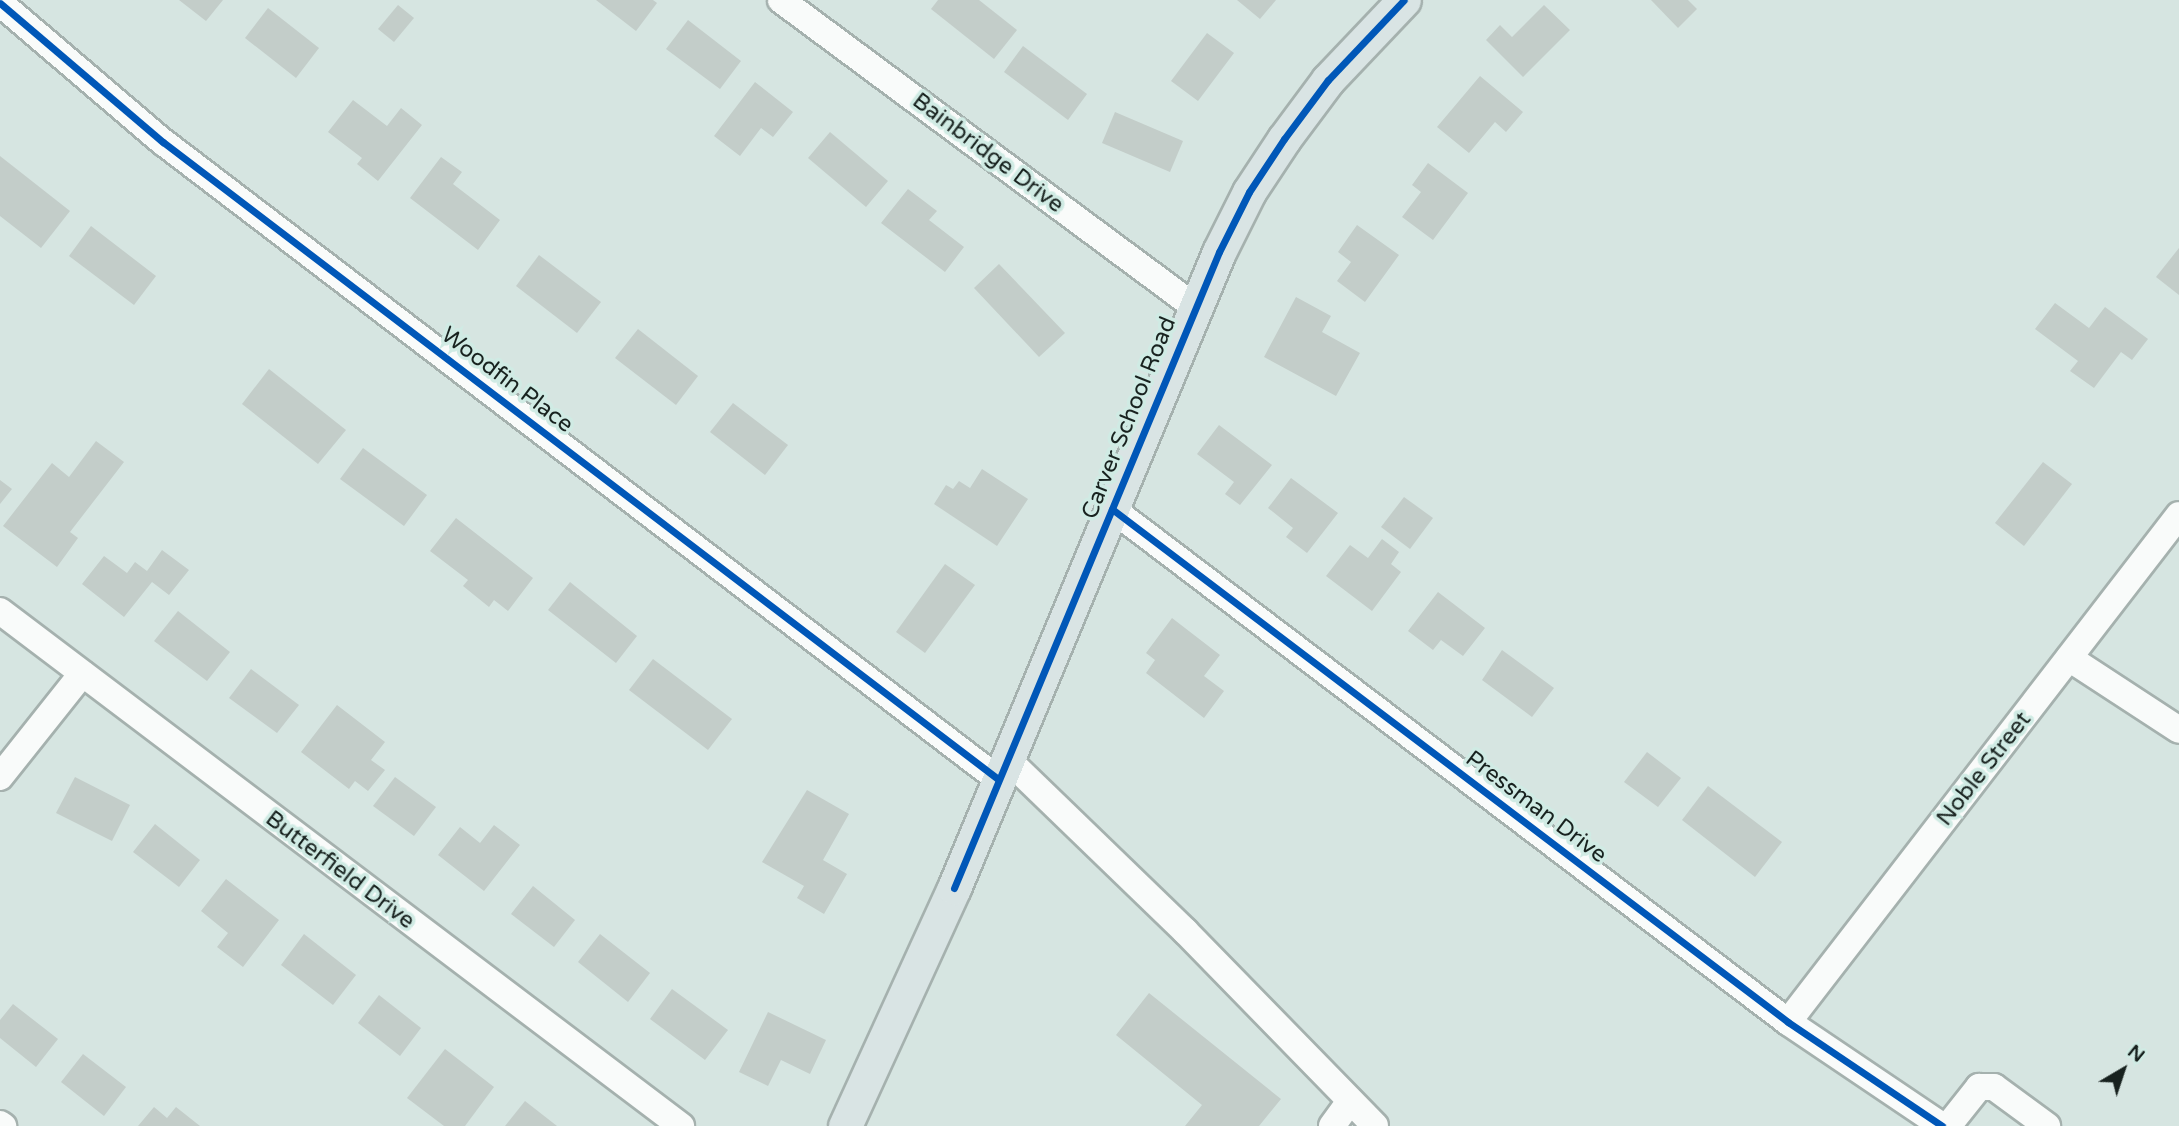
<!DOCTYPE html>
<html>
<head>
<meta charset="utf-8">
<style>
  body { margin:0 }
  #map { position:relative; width:2179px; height:1126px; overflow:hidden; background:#d6e5e1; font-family:"Varela Round",sans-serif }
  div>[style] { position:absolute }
  .building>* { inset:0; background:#c3cdc9 }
  .roads { filter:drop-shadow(2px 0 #a5b1ae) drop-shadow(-2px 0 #a5b1ae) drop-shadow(0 2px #a5b1ae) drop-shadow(0 -2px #a5b1ae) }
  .minor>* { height:26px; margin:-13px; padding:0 13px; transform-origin:13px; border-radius:13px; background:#f9fbfa }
  .major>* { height:33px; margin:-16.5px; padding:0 16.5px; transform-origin:16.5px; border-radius:16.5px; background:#d9e4e4 }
  .cycleway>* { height:7px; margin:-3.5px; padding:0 3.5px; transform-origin:3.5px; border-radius:3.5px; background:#0057b8 }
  span { translate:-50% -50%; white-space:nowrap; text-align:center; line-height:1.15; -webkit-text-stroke:7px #d0ebe4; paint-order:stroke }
  .street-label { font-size:23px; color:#18221f }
  .north { position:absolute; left:2088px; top:1035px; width:70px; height:70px; -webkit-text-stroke:5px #d0ebe4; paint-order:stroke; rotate:39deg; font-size:19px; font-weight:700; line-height:28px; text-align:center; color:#18221f }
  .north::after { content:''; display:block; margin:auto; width:24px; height:32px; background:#18221f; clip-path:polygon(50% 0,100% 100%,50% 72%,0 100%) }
</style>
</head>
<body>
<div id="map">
  <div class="building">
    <i style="clip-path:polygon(179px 0,223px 0,206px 21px)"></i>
    <i style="clip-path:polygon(596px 0,653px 0,657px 3px,636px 31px)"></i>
    <i style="clip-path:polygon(938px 0,979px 0,1017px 30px,994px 59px,931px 9px)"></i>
    <i style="clip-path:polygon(1237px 0,1276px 0,1260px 19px)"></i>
    <i style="clip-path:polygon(1651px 0,1688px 0,1697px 9px,1678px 28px)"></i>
    <i style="clip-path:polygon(398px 5px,414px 18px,394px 42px,378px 29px)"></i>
    <i style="clip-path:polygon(1544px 5px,1570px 30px,1523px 77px,1486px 40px,1500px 25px,1512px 37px)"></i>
    <i style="clip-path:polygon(268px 8px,319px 48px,296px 78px,245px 38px)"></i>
    <i style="clip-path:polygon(688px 20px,741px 61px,720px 89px,666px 49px)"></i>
    <i style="clip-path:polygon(1207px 33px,1234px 53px,1198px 101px,1171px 81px)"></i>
    <i style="clip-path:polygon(1023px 46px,1087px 94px,1068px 120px,1004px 72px)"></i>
    <i style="clip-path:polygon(1480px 76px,1523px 112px,1506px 132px,1495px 122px,1469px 153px,1437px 127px)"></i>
    <i style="clip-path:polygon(755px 82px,793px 112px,773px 137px,761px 128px,740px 156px,714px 136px)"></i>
    <i style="clip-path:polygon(353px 100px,387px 126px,401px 108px,422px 125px,378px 181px,357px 164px,362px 158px,328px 132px)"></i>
    <i style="clip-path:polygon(1115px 112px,1183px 141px,1170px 172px,1102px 143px)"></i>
    <i style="clip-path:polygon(830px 132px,888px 181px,866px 207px,808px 158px)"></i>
    <i style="clip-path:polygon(0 156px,70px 211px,41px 248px,0 216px)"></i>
    <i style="clip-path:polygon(441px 157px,462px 172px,453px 184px,500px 220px,478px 250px,410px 198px)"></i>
    <i style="clip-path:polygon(1428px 163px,1468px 193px,1433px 240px,1402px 217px,1421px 192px,1412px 185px)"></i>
    <i style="clip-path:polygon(908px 189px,937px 211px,929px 220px,964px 247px,945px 272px,881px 223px)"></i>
    <i style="clip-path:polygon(1357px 225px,1399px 255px,1365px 302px,1337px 281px,1351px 262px,1338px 252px)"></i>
    <i style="clip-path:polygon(91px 226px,156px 276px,134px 305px,69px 256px)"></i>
    <i style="clip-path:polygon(2179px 248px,2179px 295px,2156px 277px)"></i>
    <i style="clip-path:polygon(539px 255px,601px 302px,577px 333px,516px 286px)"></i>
    <i style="clip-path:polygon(999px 264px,1065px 333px,1039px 357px,974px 288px)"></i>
    <i style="clip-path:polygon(1296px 297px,1331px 316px,1322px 332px,1360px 353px,1336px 396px,1264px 357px)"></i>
    <i style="clip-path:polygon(2055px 303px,2089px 328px,2105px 307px,2148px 339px,2132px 360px,2121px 352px,2094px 388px,2070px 371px,2078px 361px,2035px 329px)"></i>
    <i style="clip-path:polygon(638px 329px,698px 376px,676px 405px,615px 358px)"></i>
    <i style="clip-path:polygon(269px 369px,346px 430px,318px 464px,242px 404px)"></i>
    <i style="clip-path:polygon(733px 403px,788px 445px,765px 475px,710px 432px)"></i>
    <i style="clip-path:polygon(1219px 425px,1272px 465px,1240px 505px,1225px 494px,1234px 482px,1197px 454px)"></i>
    <i style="clip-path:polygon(96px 441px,124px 462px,70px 532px,78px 538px,57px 567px,3px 526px,52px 463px,69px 477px)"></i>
    <i style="clip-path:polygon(363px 448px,427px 495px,404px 526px,340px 479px)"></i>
    <i style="clip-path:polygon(2043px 462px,2072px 484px,2024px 546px,1995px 523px)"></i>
    <i style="clip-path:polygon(982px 469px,1028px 499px,997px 546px,934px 504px,946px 485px,953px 489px,959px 481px,970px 488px)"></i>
    <i style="clip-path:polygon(1291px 478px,1338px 513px,1307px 553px,1286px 537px,1293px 528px,1268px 508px)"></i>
    <i style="clip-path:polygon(0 480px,12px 489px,0 504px)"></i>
    <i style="clip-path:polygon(1404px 497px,1433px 518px,1410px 549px,1381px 527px)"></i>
    <i style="clip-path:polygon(456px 518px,533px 578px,508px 611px,494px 600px,489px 607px,463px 586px,468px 580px,430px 551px)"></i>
    <i style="clip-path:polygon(1382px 539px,1399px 552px,1391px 564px,1401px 572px,1372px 611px,1326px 576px,1350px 545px,1368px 558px)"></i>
    <i style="clip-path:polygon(162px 550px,189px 570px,169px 595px,152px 582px,124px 617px,82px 584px,104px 556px,127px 573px,135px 562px,147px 571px)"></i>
    <i style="clip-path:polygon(945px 564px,975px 585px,925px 653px,896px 632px)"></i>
    <i style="clip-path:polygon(570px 582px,637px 636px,616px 663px,548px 610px)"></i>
    <i style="clip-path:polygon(1438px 592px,1485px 628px,1463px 656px,1441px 640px,1433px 650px,1408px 631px)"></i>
    <i style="clip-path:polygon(178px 611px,230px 652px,207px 681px,154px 641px)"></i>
    <i style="clip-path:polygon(1172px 618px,1220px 655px,1204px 676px,1224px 691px,1204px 718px,1146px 673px,1155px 660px,1146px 653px)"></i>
    <i style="clip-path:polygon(1502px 650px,1554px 688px,1532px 717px,1482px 680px)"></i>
    <i style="clip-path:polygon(653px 659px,732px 719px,708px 750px,629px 690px)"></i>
    <i style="clip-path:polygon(251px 669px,299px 705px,277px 733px,229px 698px)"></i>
    <i style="clip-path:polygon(337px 705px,385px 742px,371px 760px,385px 770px,368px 791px,355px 781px,349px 789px,301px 752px)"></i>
    <i style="clip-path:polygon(1647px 752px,1681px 778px,1658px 807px,1624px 782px)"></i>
    <i style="clip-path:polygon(75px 777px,130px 805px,112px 841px,56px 813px)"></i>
    <i style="clip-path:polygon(395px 777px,436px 807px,414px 836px,373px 806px)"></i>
    <i style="clip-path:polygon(1708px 786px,1782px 842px,1755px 877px,1682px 820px)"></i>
    <i style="clip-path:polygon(807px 790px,849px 814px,823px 860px,847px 874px,824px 914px,797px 898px,804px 886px,762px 862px)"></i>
    <i style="clip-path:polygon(155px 824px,200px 860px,179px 887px,133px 852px)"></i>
    <i style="clip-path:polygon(494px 825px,520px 845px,484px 891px,438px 855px,460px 827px,480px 843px)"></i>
    <i style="clip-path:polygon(226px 879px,279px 920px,243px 967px,217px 947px,228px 933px,201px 911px)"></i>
    <i style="clip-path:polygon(533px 886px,575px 920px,554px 947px,511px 914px)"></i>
    <i style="clip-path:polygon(304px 934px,356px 975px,333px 1005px,281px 965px)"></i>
    <i style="clip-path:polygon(600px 934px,650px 973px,628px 1002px,578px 962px)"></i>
    <i style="clip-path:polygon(672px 989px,728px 1030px,705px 1060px,650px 1019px)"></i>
    <i style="clip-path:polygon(1149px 993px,1281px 1099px,1259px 1126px,1185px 1126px,1202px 1105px,1116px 1035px)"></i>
    <i style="clip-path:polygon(379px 995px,421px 1028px,400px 1056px,358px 1023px)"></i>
    <i style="clip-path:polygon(13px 1004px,58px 1039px,36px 1067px,0 1038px,0 1020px)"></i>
    <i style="clip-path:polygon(768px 1012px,826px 1040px,810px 1074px,781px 1060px,768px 1086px,739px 1072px)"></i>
    <i style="clip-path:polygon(445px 1049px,494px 1087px,465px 1126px,444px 1126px,407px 1098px)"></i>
    <i style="clip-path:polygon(83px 1054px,126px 1087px,104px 1116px,61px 1082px)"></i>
    <i style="clip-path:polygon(525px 1101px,557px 1126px,505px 1126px)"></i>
    <i style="clip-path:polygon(154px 1107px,167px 1118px,176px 1107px,200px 1126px,138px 1126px)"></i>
  </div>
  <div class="roads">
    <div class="minor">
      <i style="left:781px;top:0;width:515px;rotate:36.56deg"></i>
      <i style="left:0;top:3px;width:214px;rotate:40.5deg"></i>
      <i style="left:163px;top:142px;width:1050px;rotate:37.34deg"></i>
      <i style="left:1112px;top:509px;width:849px;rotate:37.19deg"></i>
      <i style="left:1788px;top:1022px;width:186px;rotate:34deg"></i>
      <i style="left:0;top:611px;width:854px;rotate:37.1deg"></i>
      <i style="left:2069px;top:658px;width:131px;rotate:33.2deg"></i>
      <i style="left:1007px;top:759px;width:248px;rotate:44deg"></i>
      <i style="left:1185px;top:931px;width:272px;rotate:45.7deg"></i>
      <i style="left:0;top:777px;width:132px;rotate:-51.5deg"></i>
      <i style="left:1788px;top:1022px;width:640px;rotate:-52.36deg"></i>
      <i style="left:0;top:1124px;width:4px;rotate:34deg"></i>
      <i style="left:1332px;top:1126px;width:31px;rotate:-54deg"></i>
      <i style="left:1948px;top:1126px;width:50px;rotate:-51.5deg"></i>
      <i style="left:1979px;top:1087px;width:15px"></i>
      <i style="left:1994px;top:1087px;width:66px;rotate:36.3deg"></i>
    </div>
    <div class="major">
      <i style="left:845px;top:1126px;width:262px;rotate:-65.4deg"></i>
      <i style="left:954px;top:888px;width:689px;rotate:-67.38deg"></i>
      <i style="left:1219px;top:252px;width:67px;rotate:-63.4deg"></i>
      <i style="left:1249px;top:192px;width:64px;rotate:-56.6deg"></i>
      <i style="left:1284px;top:139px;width:74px;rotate:-53.3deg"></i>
      <i style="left:1328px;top:80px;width:110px;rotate:-46.5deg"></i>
    </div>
  </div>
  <div class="cycleway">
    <i style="left:0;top:3px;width:214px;rotate:40.5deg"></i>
    <i style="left:163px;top:142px;width:1050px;rotate:37.34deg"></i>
    <i style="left:1112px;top:509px;width:849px;rotate:37.19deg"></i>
    <i style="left:1788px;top:1022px;width:186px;rotate:34deg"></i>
    <i style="left:954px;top:888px;width:689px;rotate:-67.38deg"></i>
    <i style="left:1219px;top:252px;width:67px;rotate:-63.4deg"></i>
    <i style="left:1249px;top:192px;width:64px;rotate:-56.6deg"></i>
    <i style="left:1284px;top:139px;width:74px;rotate:-53.3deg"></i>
    <i style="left:1328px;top:80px;width:110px;rotate:-46.5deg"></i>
  </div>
  <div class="street-label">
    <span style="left:988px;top:153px;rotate:37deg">Bainbridge Drive</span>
    <span style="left:507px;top:380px;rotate:37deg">Woodfin Place</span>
    <span style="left:1129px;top:418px;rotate:-68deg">Carver School Road</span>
    <span style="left:1984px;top:769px;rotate:-52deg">Noble Street</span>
    <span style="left:1536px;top:807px;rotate:37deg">Pressman Drive</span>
    <span style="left:340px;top:870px;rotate:37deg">Butterfield Drive</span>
  </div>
  <div class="north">N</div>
</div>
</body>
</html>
